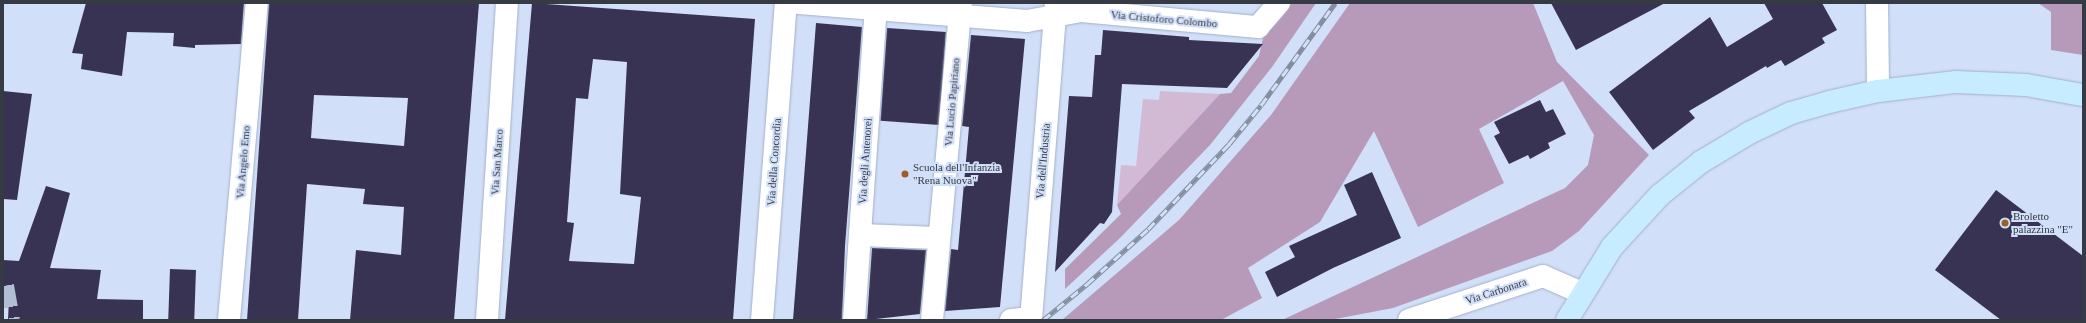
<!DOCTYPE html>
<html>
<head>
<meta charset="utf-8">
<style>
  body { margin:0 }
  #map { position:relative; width:2086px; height:323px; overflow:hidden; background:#d1dff8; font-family:Georgia,serif }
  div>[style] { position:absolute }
  .green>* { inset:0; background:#d3bad4 }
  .forest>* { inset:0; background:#b79ab9 }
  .building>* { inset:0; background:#393353; transform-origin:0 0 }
  .major-tunnel>* { height:22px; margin-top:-11px; transform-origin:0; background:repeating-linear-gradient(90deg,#b2bed4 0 22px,transparent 0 33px) }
  .roads { filter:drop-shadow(0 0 1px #a3b0c8) drop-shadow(0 0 1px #a3b0c8) }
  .minor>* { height:22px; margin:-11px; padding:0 11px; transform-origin:11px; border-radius:11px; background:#fff }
  .major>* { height:22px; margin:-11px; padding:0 11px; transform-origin:11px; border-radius:11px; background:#c7ecff }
  .rail>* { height:4.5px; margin-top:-2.25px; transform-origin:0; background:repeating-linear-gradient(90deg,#d1dff8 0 9px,#848e9f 0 18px); box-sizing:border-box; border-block:1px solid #848e9f }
  .dots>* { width:11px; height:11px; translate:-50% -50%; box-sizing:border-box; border:2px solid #d1dff8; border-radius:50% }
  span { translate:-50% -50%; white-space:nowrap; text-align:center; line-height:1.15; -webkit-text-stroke:4px #d1dff8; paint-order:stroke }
  .street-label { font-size:11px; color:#353a44 }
  .poi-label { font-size:11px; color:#353a44 }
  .left { translate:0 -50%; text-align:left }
  .frame { position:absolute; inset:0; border:4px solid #353a44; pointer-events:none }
</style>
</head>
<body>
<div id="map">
  <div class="green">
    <div style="clip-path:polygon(1160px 91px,1220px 94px,1117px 205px,1121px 165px,1136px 166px,1143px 99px,1159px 100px)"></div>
  </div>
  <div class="forest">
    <div style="clip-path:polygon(1292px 3px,1316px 3px,1272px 67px,1210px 145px,1120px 238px,1065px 289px,1065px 269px,1121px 214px,1117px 205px,1220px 94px,1231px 93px,1259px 56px,1263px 38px)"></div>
    <div style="clip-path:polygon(1350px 3px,1533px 3px,1557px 62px,1649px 155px,1579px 231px,1552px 251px,1393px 308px,1330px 320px,1282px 320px,1565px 188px,1588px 165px,1594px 135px,1563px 81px,1479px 129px,1504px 183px,1418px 227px,1374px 131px,1320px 222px,1248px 268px,1262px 298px,1221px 320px,1062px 320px,1179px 220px,1271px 115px)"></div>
    <div style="clip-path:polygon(2038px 3px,2083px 3px,2083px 55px,2051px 50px,2051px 12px)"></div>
  </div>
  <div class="building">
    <div style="clip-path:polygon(86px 3px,244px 3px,241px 44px,195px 45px,195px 48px,173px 46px,174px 33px,127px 32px,122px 76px,81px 69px,83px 54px,72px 53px)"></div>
    <div style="clip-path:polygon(evenodd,269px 3px,479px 3px,454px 320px,350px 320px,356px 250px,401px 255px,404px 207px,363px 204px,365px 189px,307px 184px,298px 320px,247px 320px,269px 3px,314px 95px,408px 98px,404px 146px,311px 138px,314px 95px)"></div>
    <div style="clip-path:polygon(evenodd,532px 3px,755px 19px,733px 320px,505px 320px,532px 3px,593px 59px,627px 62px,620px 194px,641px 197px,634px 264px,569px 261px,574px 223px,567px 222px,576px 98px,588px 99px,593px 59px)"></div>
    <div style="clip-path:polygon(1551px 3px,1665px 3px,1576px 50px)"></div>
    <div style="clip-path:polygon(1764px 3px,1822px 3px,1837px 30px,1822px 38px,1825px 43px,1785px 66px,1781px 60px,1767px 68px,1766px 66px,1689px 111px,1695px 118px,1653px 150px,1609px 92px,1710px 17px,1727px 47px,1773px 19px)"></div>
    <div style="clip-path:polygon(816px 23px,862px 27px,845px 246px,842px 320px,793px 320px)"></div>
    <div style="left:887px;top:28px;width:59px;height:93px;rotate:4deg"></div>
    <div style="clip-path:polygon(1103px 30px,1189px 37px,1189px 40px,1263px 44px,1227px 88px,1122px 84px,1112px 212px,1104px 224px,1100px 223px,1055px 272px,1069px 96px,1092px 97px,1095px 55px,1101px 55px)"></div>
    <div style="clip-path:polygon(971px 35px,1025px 39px,1000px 307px,945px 311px,951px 249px,958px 250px,969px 127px,962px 126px)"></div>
    <div style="clip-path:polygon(3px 91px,32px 94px,17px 200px,3px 199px)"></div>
    <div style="clip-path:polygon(1540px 100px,1546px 112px,1553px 109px,1566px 134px,1548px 143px,1550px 148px,1530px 159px,1528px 155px,1509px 164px,1494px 136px,1500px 133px,1494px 122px)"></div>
    <div style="clip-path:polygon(1372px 172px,1401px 238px,1333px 268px,1277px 297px,1265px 272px,1295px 257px,1289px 246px,1357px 215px,1344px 185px)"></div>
    <div style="clip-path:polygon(46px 186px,70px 193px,50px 268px,101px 270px,97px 299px,143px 300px,143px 320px,8px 320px,9px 298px,3px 298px,3px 260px,19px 261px)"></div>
    <div style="clip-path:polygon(1996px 190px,2083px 256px,2083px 320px,2001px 320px,1935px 270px)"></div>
    <div style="clip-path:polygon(872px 248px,926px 250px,920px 314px,867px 320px)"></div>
    <div style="left:170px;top:269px;width:26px;height:51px;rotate:2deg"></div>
  </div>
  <div class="major-tunnel">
    <div style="left:3px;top:286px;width:35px;rotate:80deg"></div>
  </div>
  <div class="roads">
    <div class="minor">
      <div style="left:799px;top:3px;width:229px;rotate:4.5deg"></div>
      <div style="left:1027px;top:21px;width:55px;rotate:-10.5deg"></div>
      <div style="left:1081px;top:11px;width:178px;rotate:5.2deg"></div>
      <div style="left:1258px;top:27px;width:32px;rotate:-49deg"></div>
      <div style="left:1877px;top:3px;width:88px;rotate:89.3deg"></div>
      <div style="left:860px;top:235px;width:79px;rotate:2.2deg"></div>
      <div style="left:229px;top:320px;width:318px;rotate:-85deg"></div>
      <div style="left:487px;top:320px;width:318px;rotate:-86.4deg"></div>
      <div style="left:762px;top:320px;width:318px;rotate:-85.7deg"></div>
      <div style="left:854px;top:320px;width:318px;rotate:-86deg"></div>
      <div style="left:932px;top:320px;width:318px;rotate:-84.8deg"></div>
      <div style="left:1011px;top:320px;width:20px;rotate:-6deg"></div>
      <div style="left:1031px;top:320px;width:318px;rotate:-85.5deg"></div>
      <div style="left:1409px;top:320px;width:141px;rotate:-18.2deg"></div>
      <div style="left:1543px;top:276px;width:43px;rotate:23.6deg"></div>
    </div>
    <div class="major">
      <div style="left:1567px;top:320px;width:86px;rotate:-58.3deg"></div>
      <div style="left:1612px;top:247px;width:71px;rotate:-47.3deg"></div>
      <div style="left:1660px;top:195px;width:53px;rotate:-38.8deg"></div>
      <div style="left:1701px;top:162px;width:56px;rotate:-31.1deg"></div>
      <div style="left:1749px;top:133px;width:47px;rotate:-25.5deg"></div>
      <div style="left:1791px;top:113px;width:40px;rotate:-16deg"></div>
      <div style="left:1829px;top:102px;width:50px;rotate:-12.7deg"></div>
      <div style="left:1878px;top:91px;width:79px;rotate:-6.6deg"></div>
      <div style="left:1956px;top:82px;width:70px;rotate:2.5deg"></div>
      <div style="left:2026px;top:85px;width:58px;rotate:10deg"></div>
    </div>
  </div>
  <div class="rail">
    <div style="left:1043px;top:320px;width:57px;rotate:-39.3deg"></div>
    <div style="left:1087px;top:284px;width:82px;rotate:-42deg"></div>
    <div style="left:1148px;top:229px;width:117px;rotate:-46.4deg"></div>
    <div style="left:1229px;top:144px;width:50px;rotate:-50.6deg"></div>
    <div style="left:1261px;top:105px;width:126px;rotate:-54deg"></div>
  </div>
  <div class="dots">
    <div style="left:905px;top:174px;background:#9e5e27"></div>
    <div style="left:2005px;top:223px;background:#9e5e27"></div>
  </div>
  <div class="street-label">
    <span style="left:1164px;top:19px;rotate:5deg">Via Cristoforo Colombo</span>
    <span style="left:952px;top:102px;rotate:-85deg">Via Lucio Papiriano</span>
    <span style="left:865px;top:161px;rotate:-86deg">Via degli Antenorei</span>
    <span style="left:1043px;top:161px;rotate:-85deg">Via dell'Industria</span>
    <span style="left:243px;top:162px;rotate:-85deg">Via Angelo Emo</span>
    <span style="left:497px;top:162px;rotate:-86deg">Via San Marco</span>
    <span style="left:774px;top:162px;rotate:-86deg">Via della Concordia</span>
    <span style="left:1496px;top:291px;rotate:-18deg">Via Carbonara</span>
  </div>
  <div class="poi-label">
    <span class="left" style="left:913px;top:174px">Scuola dell'Infanzia<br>"Rena Nuova"</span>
    <span class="left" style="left:2013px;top:223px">Broletto<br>palazzina "E"</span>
  </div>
  <div class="frame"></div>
</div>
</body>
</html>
